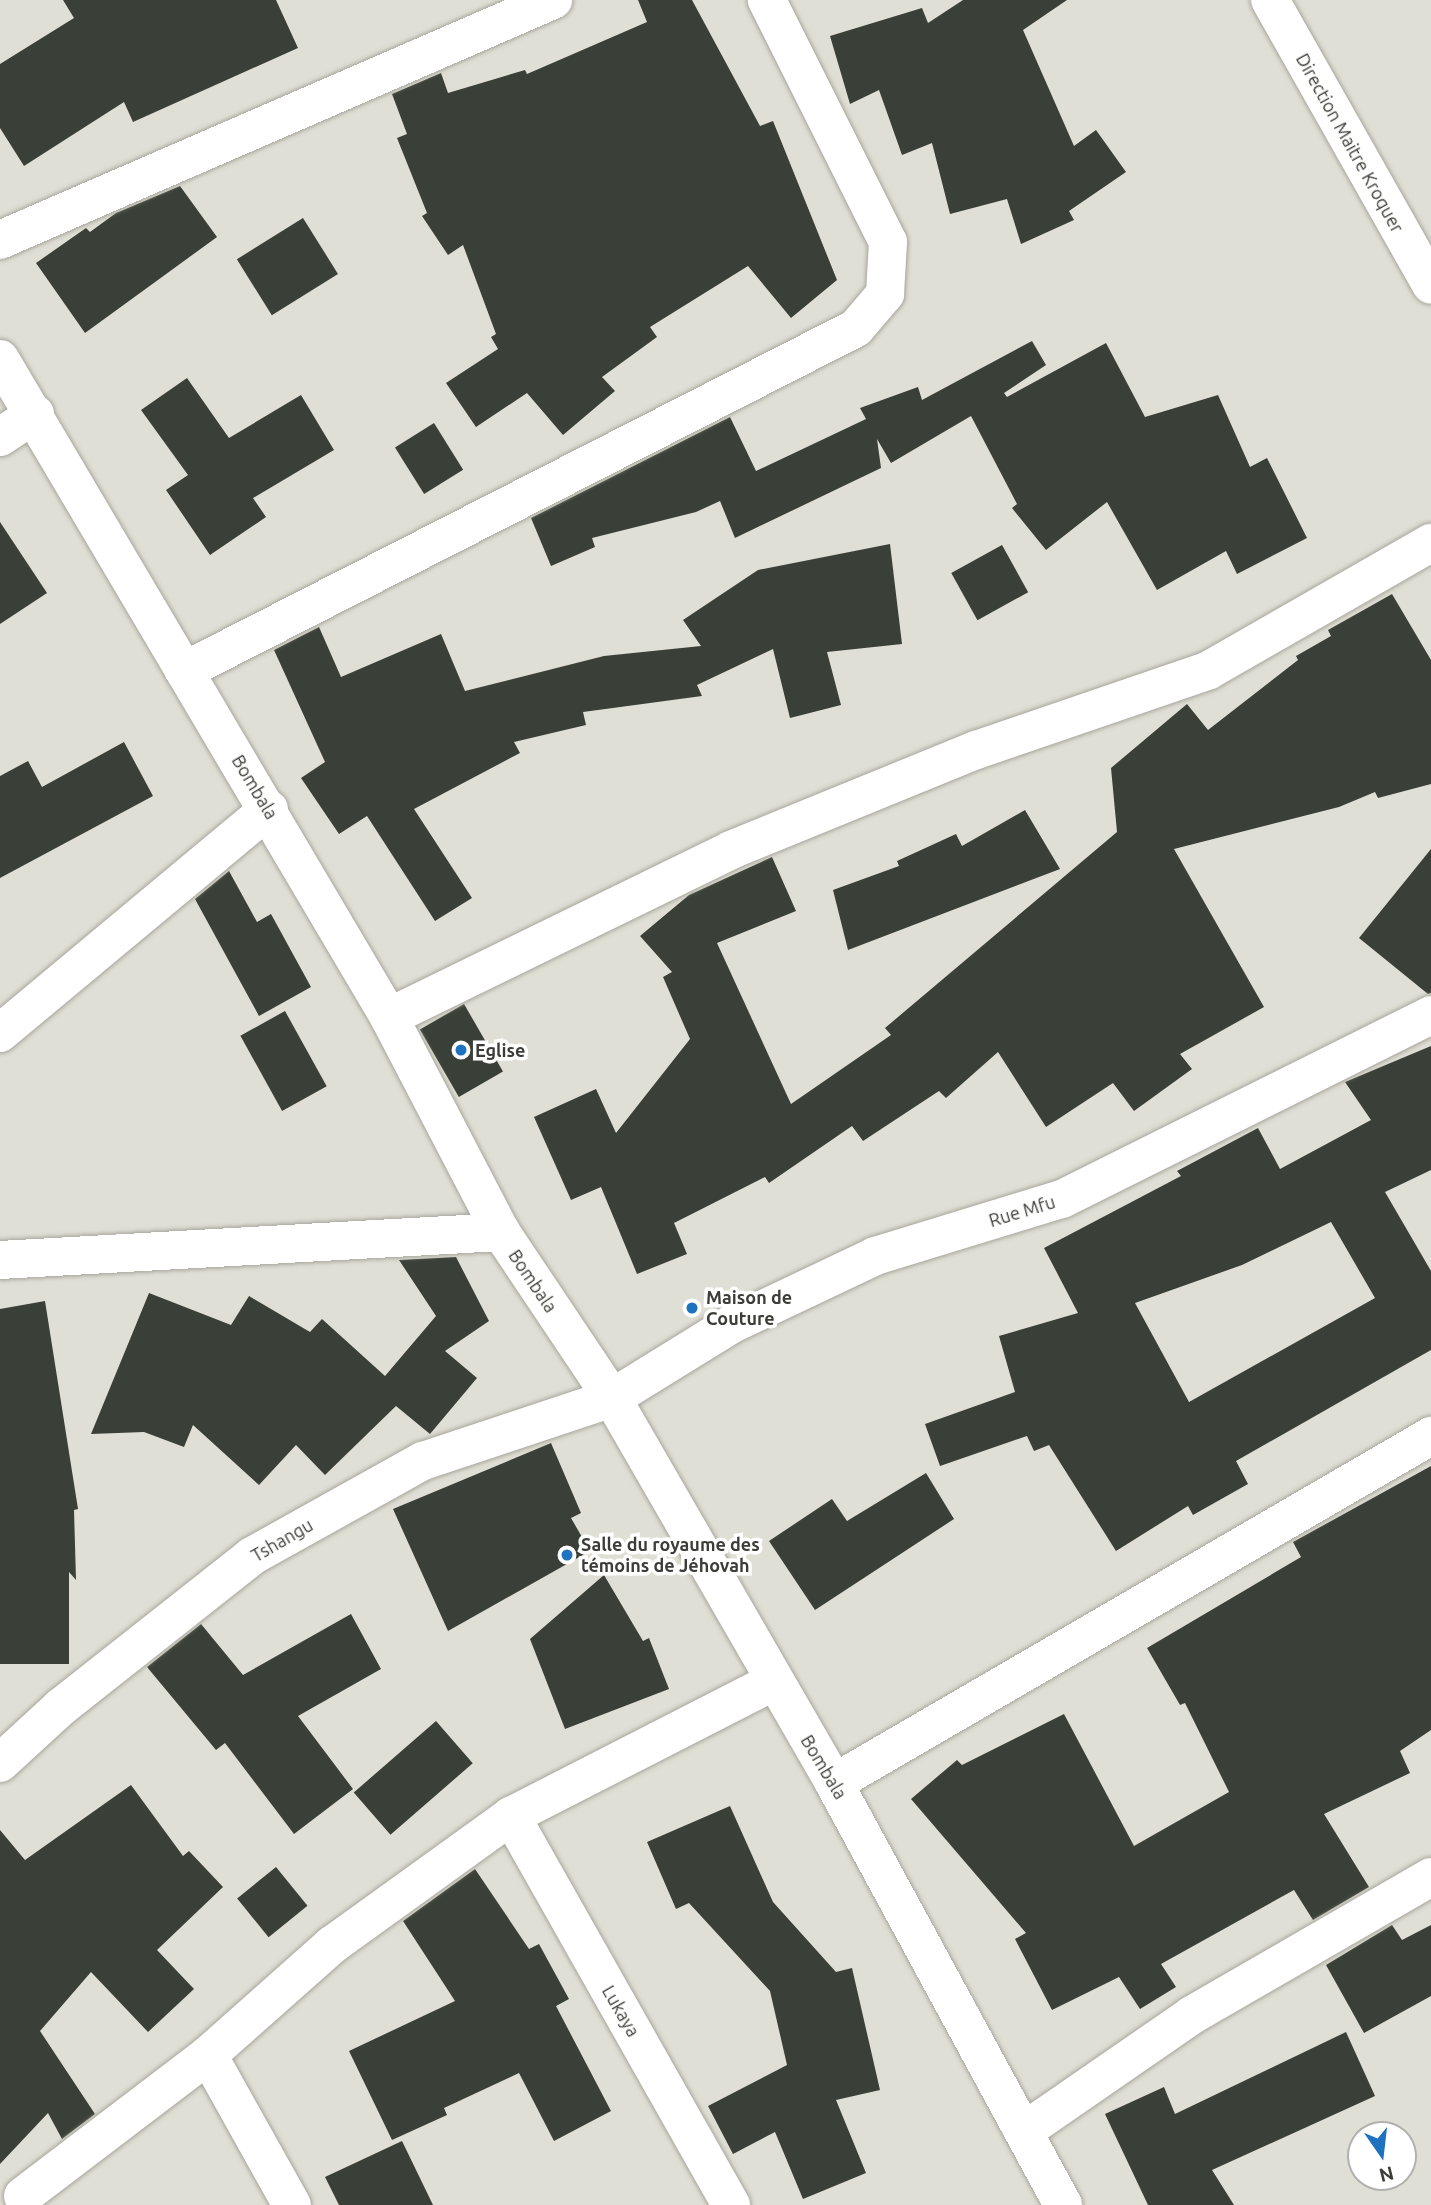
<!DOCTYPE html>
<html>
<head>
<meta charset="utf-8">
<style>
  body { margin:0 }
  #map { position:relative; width:1431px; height:2205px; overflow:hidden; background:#e0dfd5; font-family:Ubuntu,sans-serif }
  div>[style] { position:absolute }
  .building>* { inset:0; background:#3a3f37; transform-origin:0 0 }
  .roads { filter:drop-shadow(0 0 2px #a7a69c) drop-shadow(0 0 2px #a7a69c) }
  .minor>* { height:38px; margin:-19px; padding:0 19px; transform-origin:19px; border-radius:19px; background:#fff }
  .dots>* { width:19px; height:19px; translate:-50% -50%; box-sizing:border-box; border:4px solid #fff; border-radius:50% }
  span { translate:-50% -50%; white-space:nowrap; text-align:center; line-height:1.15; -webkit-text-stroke:7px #fff; paint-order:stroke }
  .street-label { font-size:18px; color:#3c3c38 }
  .poi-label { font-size:18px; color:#3c3c38; font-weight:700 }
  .left { translate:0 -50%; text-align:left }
  .north { position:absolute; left:1347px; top:2121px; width:70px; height:70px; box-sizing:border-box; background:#fff; border:2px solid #b1b1af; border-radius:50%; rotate:166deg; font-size:19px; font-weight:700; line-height:28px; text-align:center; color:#3c3c38 }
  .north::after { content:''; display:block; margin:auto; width:24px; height:32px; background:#1f72c0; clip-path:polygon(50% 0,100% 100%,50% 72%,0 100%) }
</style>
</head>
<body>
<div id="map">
  <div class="building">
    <div style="clip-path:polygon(63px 0,276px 0,298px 48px,133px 122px,124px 102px,24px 166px,0 128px,0 64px,74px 18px)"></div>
    <div style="clip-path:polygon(638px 0,692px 0,760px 126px,773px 121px,837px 280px,791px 318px,748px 266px,650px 327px,657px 337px,602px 377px,615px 391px,563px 435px,527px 393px,476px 427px,446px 383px,498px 349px,491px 337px,496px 334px,463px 245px,448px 255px,422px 216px,427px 213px,397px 138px,407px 134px,392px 94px,441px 73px,448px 93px,525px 70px,527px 74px,647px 22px)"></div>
    <div style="clip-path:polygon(963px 0,1067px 0,1023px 30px,1074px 146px,1096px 130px,1126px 172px,1069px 211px,1074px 220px,1021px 244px,1007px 199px,950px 214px,932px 143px,902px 155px,879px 90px,850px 104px,830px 36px,922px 8px,928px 23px)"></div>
    <div style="clip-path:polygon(180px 186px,217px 237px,85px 333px,36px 263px,86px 228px,90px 232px,116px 213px)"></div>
    <div style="left:303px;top:218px;width:66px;height:78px;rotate:58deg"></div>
    <div style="clip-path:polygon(1032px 341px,1046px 365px,1004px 393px,1007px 397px,1106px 343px,1145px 417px,1218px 395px,1250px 467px,1267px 458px,1307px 538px,1237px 574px,1226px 551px,1157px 590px,1107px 502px,1046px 550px,1012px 508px,1017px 504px,971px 416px,891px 463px,877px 439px,881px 468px,735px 538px,720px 501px,696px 512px,592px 538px,595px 547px,551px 566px,531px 518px,730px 417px,756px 471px,866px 419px,860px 408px,918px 387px,922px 400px)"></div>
    <div style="clip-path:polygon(187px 378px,229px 438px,301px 395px,334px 450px,253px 498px,266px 517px,210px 555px,166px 490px,188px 475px,141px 410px)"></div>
    <div style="left:434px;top:423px;width:55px;height:46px;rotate:58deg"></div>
    <div style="clip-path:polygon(0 522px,47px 593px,0 624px)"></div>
    <div style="clip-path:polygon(890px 544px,902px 644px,827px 652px,841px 705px,790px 718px,773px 649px,697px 685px,702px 696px,583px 712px,586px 725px,514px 742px,520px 753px,414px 809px,472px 898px,435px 921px,367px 816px,339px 834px,301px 778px,325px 762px,274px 650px,319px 627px,341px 677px,441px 634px,465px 691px,604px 656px,701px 646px,683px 620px,758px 570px)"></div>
    <div style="left:1002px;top:545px;width:54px;height:58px;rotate:61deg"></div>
    <div style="clip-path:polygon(1392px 594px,1431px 660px,1431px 784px,1378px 798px,1375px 792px,1339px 807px,1174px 849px,1264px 1007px,1180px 1054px,1192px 1069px,1134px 1111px,1113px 1083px,1046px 1127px,998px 1052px,946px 1098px,939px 1091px,863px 1141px,852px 1126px,769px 1183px,765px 1177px,674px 1223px,687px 1254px,637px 1274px,601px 1187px,571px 1200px,534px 1117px,596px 1089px,616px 1133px,690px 1039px,663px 977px,672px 972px,640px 936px,689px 895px,772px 857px,796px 911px,717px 943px,791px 1104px,891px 1035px,885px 1028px,1117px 832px,1111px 768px,1187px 704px,1208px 730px,1298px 660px,1296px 656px,1331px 636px,1328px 630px)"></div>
    <div style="clip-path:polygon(124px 742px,153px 796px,0 878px,0 776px,28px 761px,42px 787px)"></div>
    <div style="clip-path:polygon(1025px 810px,1060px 869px,848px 950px,833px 890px,899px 866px,897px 861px,956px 834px,962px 846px)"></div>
    <div style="clip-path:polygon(1431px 849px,1431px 993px,1428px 994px,1359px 938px)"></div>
    <div style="clip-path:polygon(229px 871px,257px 922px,271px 914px,311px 987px,259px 1016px,195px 899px)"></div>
    <div style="left:464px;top:1004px;width:78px;height:51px;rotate:60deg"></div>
    <div style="left:285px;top:1011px;width:86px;height:51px;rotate:61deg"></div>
    <div style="clip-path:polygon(evenodd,1431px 1046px,1431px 1170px,1385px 1192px,1431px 1271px,1431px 1350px,1236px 1461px,1248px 1484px,1193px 1515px,1188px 1506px,1116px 1551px,1049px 1445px,1034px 1451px,1027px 1436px,940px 1466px,925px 1424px,1015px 1392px,999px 1336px,1078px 1313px,1044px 1248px,1181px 1176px,1177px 1171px,1258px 1128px,1280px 1169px,1371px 1120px,1345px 1082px,1431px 1046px,1331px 1222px,1375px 1298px,1189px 1402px,1135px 1303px,1242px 1265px,1331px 1222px)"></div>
    <div style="clip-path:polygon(456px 1257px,489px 1321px,445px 1351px,477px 1378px,430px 1434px,396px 1406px,325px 1475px,296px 1445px,259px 1485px,193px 1425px,184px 1447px,144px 1432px,91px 1434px,149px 1293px,231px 1325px,249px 1296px,310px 1332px,322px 1319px,385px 1376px,436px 1316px,399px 1260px)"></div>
    <div style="clip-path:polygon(45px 1301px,78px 1509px,74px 1510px,76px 1580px,69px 1572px,69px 1664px,0 1664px,0 1309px)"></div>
    <div style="clip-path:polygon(551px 1443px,581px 1513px,571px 1518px,590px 1551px,448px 1631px,393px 1509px)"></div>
    <div style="clip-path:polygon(1431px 1466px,1431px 1730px,1400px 1751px,1410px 1773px,1324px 1814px,1369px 1887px,1313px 1920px,1294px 1890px,1161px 1964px,1176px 1987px,1140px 2009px,1119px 1977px,1052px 2010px,1015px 1939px,1026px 1933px,911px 1799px,957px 1760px,962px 1765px,1064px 1714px,1134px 1846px,1229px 1792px,1185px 1703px,1180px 1705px,1147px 1648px,1301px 1557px,1293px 1542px)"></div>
    <div style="clip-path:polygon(926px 1473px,954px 1519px,815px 1610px,769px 1541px,832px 1499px,847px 1521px)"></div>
    <div style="clip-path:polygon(604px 1575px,643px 1641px,649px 1638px,669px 1689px,565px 1729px,530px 1639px)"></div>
    <div style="clip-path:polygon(351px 1614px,381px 1669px,298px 1716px,353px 1789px,294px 1834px,225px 1743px,216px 1750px,147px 1667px,201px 1624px,243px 1675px)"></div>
    <div style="left:436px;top:1721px;width:56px;height:109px;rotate:49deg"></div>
    <div style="clip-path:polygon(131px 1785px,183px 1856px,189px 1851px,223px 1887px,157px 1950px,194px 1989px,148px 2032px,91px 1972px,40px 2031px,95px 2114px,62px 2139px,48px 2113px,0 2164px,0 1830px,25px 1860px)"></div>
    <div style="clip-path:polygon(730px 1806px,773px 1902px,836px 1972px,852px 1968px,880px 2090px,836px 2100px,866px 2173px,803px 2199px,775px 2132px,733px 2154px,708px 2106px,787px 2065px,770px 1991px,689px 1903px,676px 1909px,647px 1842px)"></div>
    <div style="left:276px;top:1867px;width:50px;height:50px;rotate:51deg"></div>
    <div style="clip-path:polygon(475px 1869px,529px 1949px,539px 1944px,569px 1999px,556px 2006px,611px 2111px,554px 2141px,519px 2073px,444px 2108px,447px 2115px,392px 2140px,349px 2051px,455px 2001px,403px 1921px)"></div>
    <div style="clip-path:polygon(1392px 1925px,1402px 1940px,1431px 1925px,1431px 1996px,1364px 2033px,1326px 1965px)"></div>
    <div style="clip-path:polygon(1346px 2032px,1375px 2096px,1212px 2170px,1234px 2205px,1148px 2205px,1105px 2114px,1164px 2087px,1175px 2114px)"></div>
    <div style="clip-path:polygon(402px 2141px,433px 2205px,339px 2205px,325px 2177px)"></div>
  </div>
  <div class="roads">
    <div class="minor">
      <div style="left:1270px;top:0;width:327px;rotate:60.5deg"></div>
      <div style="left:0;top:240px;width:603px;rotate:-23.46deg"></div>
      <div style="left:0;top:359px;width:764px;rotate:59.41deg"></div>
      <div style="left:389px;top:1017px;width:242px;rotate:62.5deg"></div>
      <div style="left:501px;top:1232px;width:200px;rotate:56.2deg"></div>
      <div style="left:612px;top:1398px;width:444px;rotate:60deg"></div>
      <div style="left:834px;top:1783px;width:480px;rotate:61.5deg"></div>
      <div style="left:0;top:437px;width:42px;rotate:-33.3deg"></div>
      <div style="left:184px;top:671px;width:754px;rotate:-27.04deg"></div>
      <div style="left:856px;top:328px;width:45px;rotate:-49.5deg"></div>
      <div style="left:885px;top:294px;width:52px;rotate:-86.7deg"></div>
      <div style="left:888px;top:242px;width:271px;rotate:-116.6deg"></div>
      <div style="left:389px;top:1017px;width:381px;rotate:-26deg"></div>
      <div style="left:731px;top:850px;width:265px;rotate:-22.2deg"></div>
      <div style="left:976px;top:750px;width:246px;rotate:-18.9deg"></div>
      <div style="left:1209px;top:670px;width:256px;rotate:-29.8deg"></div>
      <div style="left:0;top:1033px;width:350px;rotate:-39.8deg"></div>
      <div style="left:0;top:1260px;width:502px;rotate:-3.2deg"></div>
      <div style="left:0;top:1763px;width:83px;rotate:-42.6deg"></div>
      <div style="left:61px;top:1707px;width:243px;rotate:-38.3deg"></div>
      <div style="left:252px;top:1556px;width:196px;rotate:-29.1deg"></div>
      <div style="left:423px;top:1461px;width:199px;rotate:-18.4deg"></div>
      <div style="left:612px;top:1398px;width:139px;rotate:-31.7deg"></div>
      <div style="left:730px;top:1325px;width:161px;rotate:-25.4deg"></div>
      <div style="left:875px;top:1256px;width:195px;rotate:-17deg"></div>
      <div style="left:1062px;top:1199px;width:412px;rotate:-26.5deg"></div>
      <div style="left:834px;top:1783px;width:691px;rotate:-30.17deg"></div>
      <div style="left:511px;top:1816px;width:447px;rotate:60.5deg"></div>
      <div style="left:208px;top:2055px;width:172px;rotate:60.8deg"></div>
      <div style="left:1024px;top:2131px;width:204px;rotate:-34.6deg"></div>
      <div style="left:1192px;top:2015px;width:276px;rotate:-30deg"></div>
      <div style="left:23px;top:2196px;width:233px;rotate:-37.3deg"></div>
      <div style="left:208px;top:2055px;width:166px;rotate:-41.6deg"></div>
      <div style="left:332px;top:1945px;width:221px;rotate:-35.8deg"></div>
      <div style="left:511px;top:1816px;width:294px;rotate:-27.1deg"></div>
    </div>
  </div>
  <div class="dots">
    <div style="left:461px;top:1050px;background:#1f72c0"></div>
    <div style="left:692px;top:1308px;background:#1f72c0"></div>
    <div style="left:567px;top:1555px;background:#1f72c0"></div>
  </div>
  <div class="street-label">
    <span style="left:1350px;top:143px;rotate:61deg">Direction Maitre Kroquer</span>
    <span style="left:255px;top:787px;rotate:59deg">Bombala</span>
    <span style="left:1022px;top:1211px;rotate:-17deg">Rue Mfu</span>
    <span style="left:533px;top:1281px;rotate:56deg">Bombala</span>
    <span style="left:282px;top:1540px;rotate:-30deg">Tshangu</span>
    <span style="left:824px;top:1767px;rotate:59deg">Bombala</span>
    <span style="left:621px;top:2011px;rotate:60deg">Lukaya</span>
  </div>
  <div class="poi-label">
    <span class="left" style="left:475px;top:1050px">Eglise</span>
    <span class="left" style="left:706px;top:1308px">Maison de<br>Couture</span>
    <span class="left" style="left:581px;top:1555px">Salle du royaume des<br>témoins de Jéhovah</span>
  </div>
  <div class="north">N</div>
</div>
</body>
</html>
